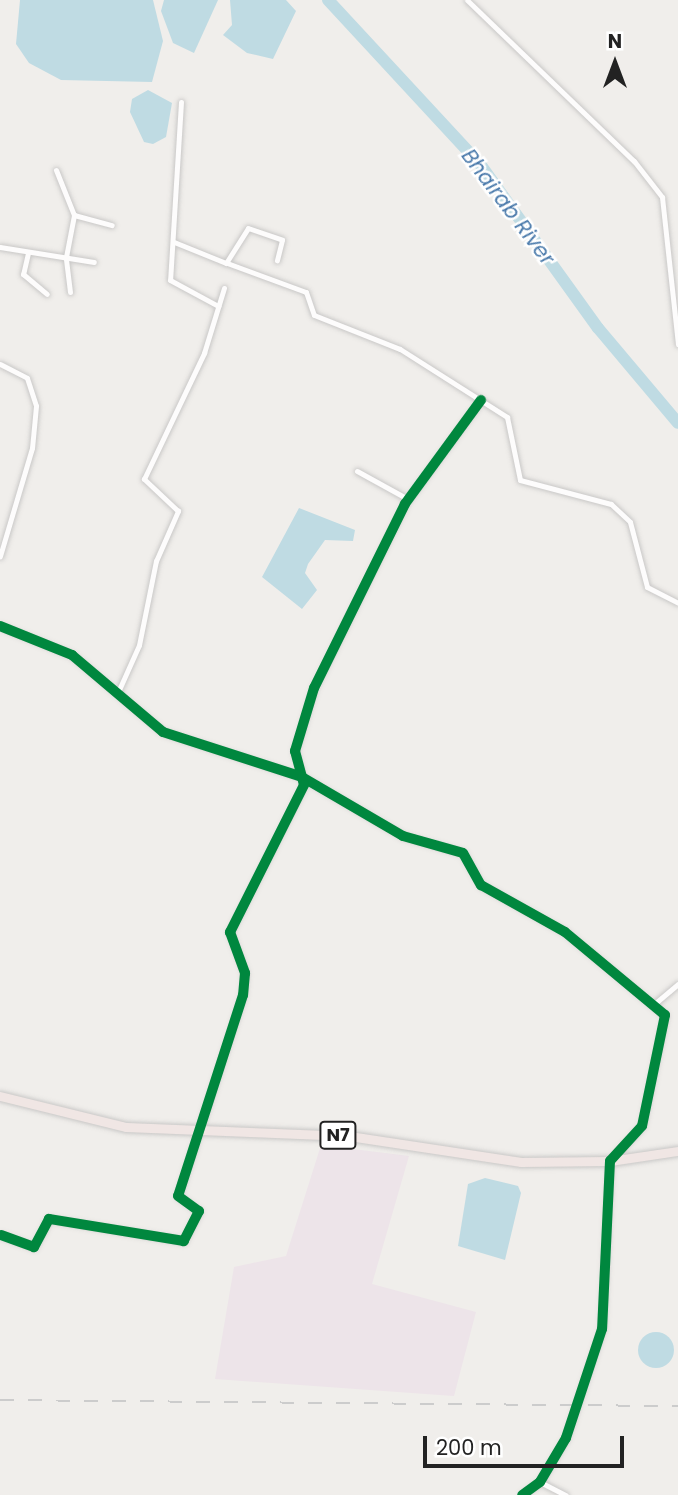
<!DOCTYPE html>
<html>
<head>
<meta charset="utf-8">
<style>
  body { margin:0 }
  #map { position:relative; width:678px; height:1495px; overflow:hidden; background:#f0eeeb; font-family:Poppins,sans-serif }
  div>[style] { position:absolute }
  .industrial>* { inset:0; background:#ede4e9 }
  .water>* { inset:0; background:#bfdbe3 }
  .round { border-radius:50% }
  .river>* { height:12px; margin:-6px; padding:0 6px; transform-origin:6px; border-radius:6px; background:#bfdbe3 }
  .roads { filter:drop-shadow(0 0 2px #c9c8c7) drop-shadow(0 0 2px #c9c8c7) }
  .minor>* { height:5px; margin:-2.5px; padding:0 2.5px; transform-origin:2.5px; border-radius:2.5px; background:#fdfcfc }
  .trunk>* { height:9px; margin:-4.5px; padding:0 4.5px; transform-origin:4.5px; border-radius:4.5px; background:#f0e6e4 }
  .rail>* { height:2px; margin-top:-1px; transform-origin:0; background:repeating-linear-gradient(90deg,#ccc 0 14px,transparent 0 28px) }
  .cycleway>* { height:10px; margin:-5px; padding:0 5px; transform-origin:5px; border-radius:5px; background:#00873e }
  span { translate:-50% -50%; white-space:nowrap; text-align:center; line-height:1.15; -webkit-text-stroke:5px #fff; paint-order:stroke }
  .shield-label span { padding:2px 5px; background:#fff; border:2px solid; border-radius:5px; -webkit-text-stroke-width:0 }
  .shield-label { font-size:18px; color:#222; font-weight:700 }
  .water-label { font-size:21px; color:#4a7aab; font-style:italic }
  .north { position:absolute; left:580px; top:28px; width:70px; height:70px; -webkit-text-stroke:5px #fff; paint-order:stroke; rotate:0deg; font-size:19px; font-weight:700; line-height:28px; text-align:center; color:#222 }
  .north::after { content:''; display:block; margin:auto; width:24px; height:32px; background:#222; clip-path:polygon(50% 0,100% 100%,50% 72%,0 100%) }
  .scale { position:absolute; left:423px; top:1436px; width:201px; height:32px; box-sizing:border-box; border:4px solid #222; border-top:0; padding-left:9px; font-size:21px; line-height:24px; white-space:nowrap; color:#222; -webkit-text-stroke:5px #fff; paint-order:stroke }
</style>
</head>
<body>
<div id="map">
  <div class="industrial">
    <div style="clip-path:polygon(321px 1145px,409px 1156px,372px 1284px,476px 1312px,454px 1396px,215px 1379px,234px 1267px,286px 1256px)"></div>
  </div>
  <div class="water">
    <div style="clip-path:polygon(20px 0,153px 0,163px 41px,152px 82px,61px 80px,29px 63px,16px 44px)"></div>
    <div style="clip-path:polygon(164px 0,218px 0,194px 53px,173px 43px,161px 11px)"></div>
    <div style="clip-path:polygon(230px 0,286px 0,296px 11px,273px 59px,247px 53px,223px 35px,232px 25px)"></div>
    <div style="clip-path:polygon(148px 90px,172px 103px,166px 137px,153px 144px,144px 142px,130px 112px,132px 99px)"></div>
    <div style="clip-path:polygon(299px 508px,355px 530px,353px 541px,325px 540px,308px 564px,305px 573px,317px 590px,302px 609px,262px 577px)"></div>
    <div style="clip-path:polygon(485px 1178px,518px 1186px,521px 1193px,505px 1260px,458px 1246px,468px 1184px)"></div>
    <div class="round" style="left:638px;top:1332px;width:36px;height:36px"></div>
  </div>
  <div class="river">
    <div style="left:328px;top:0;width:224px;rotate:47.2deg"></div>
    <div style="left:480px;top:164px;width:202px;rotate:54.3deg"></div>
    <div style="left:598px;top:328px;width:124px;rotate:49.9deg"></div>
  </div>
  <div class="roads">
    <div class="minor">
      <div style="left:467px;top:0;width:232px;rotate:44deg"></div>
      <div style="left:634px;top:161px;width:46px;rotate:52.1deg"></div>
      <div style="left:662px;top:197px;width:148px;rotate:83.8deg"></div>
      <div style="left:181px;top:102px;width:178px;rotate:93.5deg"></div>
      <div style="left:170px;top:280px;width:55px;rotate:28.4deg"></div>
      <div style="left:56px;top:170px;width:48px;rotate:68.2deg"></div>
      <div style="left:74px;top:215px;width:39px;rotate:15deg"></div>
      <div style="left:174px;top:242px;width:56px;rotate:22deg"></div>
      <div style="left:226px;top:263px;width:41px;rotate:-57.8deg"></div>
      <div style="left:248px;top:228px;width:36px;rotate:19deg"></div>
      <div style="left:282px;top:240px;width:21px;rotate:104deg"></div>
      <div style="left:0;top:247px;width:95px;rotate:9.1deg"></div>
      <div style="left:28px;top:253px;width:22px;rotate:103deg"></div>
      <div style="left:23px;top:274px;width:31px;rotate:40deg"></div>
      <div style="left:227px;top:263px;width:84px;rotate:20.2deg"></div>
      <div style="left:306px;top:292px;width:24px;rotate:71deg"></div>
      <div style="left:314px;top:315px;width:92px;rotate:21.6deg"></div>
      <div style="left:400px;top:349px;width:127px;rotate:32.4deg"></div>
      <div style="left:507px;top:417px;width:64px;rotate:78.3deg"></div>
      <div style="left:520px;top:480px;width:94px;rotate:14.8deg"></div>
      <div style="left:611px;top:504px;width:26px;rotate:43deg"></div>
      <div style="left:630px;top:522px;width:67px;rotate:75.3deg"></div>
      <div style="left:647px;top:587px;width:35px;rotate:27deg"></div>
      <div style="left:70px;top:292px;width:35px;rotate:-97deg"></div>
      <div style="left:66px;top:257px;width:43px;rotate:-79.2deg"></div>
      <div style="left:0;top:364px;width:30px;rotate:27deg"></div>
      <div style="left:27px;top:378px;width:29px;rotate:72deg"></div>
      <div style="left:36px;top:406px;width:42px;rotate:95.4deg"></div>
      <div style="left:32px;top:448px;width:113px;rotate:106.5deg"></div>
      <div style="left:481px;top:400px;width:129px;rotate:126.2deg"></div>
      <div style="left:405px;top:504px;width:205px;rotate:116.3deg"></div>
      <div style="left:314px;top:688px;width:66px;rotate:106.8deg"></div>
      <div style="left:295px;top:751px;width:27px;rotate:75deg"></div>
      <div style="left:302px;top:777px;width:117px;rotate:30.3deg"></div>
      <div style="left:403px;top:836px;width:62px;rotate:15.8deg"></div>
      <div style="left:463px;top:853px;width:37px;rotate:61deg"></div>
      <div style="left:481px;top:885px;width:96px;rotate:29.2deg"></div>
      <div style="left:565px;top:932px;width:130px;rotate:39.7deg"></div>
      <div style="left:665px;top:1015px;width:113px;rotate:101.7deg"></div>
      <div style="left:642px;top:1126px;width:47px;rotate:132.4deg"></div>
      <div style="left:610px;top:1161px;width:168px;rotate:92.7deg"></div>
      <div style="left:602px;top:1329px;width:115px;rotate:108.3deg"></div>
      <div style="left:566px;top:1438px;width:51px;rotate:120.6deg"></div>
      <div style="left:540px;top:1482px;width:22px;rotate:144deg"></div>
      <div style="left:357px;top:471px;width:58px;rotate:28.8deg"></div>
      <div style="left:0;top:626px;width:78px;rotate:21.9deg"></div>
      <div style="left:72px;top:655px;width:119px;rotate:40.2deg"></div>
      <div style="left:163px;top:732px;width:146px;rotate:17.9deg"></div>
      <div style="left:302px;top:777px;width:8px;rotate:76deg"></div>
      <div style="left:304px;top:785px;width:165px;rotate:116.7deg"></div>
      <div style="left:230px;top:932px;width:44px;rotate:69.9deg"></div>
      <div style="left:245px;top:973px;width:22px;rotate:95deg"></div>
      <div style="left:243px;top:995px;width:211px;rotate:107.9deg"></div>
      <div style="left:178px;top:1196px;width:26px;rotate:36deg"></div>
      <div style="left:199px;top:1211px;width:34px;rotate:117deg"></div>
      <div style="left:184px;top:1241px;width:137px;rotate:-170.7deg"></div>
      <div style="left:49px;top:1219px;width:32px;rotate:118deg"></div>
      <div style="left:34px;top:1247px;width:35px;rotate:-160deg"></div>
      <div style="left:118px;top:692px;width:51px;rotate:-65.9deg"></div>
      <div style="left:139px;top:645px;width:86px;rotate:-78.6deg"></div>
      <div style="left:156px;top:561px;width:55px;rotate:-66.3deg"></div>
      <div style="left:178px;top:511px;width:47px;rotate:-136.7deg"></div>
      <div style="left:144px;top:479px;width:140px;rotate:-64.5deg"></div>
      <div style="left:204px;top:353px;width:68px;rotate:-72.9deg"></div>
      <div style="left:653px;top:1005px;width:33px;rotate:-40deg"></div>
      <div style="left:540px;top:1482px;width:29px;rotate:27deg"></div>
    </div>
    <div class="trunk">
      <div style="left:0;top:1096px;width:130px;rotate:13.8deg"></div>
      <div style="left:126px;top:1127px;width:223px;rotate:2.3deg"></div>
      <div style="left:349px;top:1136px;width:174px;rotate:8.6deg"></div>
      <div style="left:521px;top:1162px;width:89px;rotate:-0.6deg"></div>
      <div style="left:610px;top:1161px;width:69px;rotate:-8.4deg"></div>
    </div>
  </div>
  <div class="rail">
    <div style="left:0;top:1400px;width:678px;rotate:0.51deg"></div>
  </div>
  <div class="cycleway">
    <div style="left:481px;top:400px;width:129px;rotate:126.2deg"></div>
    <div style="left:405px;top:504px;width:205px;rotate:116.3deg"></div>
    <div style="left:314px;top:688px;width:66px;rotate:106.8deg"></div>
    <div style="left:295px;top:751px;width:27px;rotate:75deg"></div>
    <div style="left:302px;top:777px;width:117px;rotate:30.3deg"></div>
    <div style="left:403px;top:836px;width:62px;rotate:15.8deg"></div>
    <div style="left:463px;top:853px;width:37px;rotate:61deg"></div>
    <div style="left:481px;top:885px;width:96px;rotate:29.2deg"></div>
    <div style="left:565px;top:932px;width:130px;rotate:39.7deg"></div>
    <div style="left:665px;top:1015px;width:113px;rotate:101.7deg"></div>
    <div style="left:642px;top:1126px;width:47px;rotate:132.4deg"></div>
    <div style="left:610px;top:1161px;width:168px;rotate:92.7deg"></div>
    <div style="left:602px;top:1329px;width:115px;rotate:108.3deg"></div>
    <div style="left:566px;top:1438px;width:51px;rotate:120.6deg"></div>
    <div style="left:540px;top:1482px;width:22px;rotate:144deg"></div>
    <div style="left:0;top:626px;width:78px;rotate:21.9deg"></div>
    <div style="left:72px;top:655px;width:119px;rotate:40.2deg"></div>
    <div style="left:163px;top:732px;width:146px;rotate:17.9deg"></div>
    <div style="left:302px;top:777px;width:8px;rotate:76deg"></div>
    <div style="left:304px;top:785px;width:165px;rotate:116.7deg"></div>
    <div style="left:230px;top:932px;width:44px;rotate:69.9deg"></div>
    <div style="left:245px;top:973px;width:22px;rotate:95deg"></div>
    <div style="left:243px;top:995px;width:211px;rotate:107.9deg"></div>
    <div style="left:178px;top:1196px;width:26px;rotate:36deg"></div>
    <div style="left:199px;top:1211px;width:34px;rotate:117deg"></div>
    <div style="left:184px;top:1241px;width:137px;rotate:-170.7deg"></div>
    <div style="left:49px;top:1219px;width:32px;rotate:118deg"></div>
    <div style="left:34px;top:1247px;width:35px;rotate:-160deg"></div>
  </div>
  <div class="shield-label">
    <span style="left:338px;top:1135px">N7</span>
  </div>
  <div class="water-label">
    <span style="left:508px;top:207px;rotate:53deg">Bhairab River</span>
  </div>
  <div class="north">N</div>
  <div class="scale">200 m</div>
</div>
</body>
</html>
